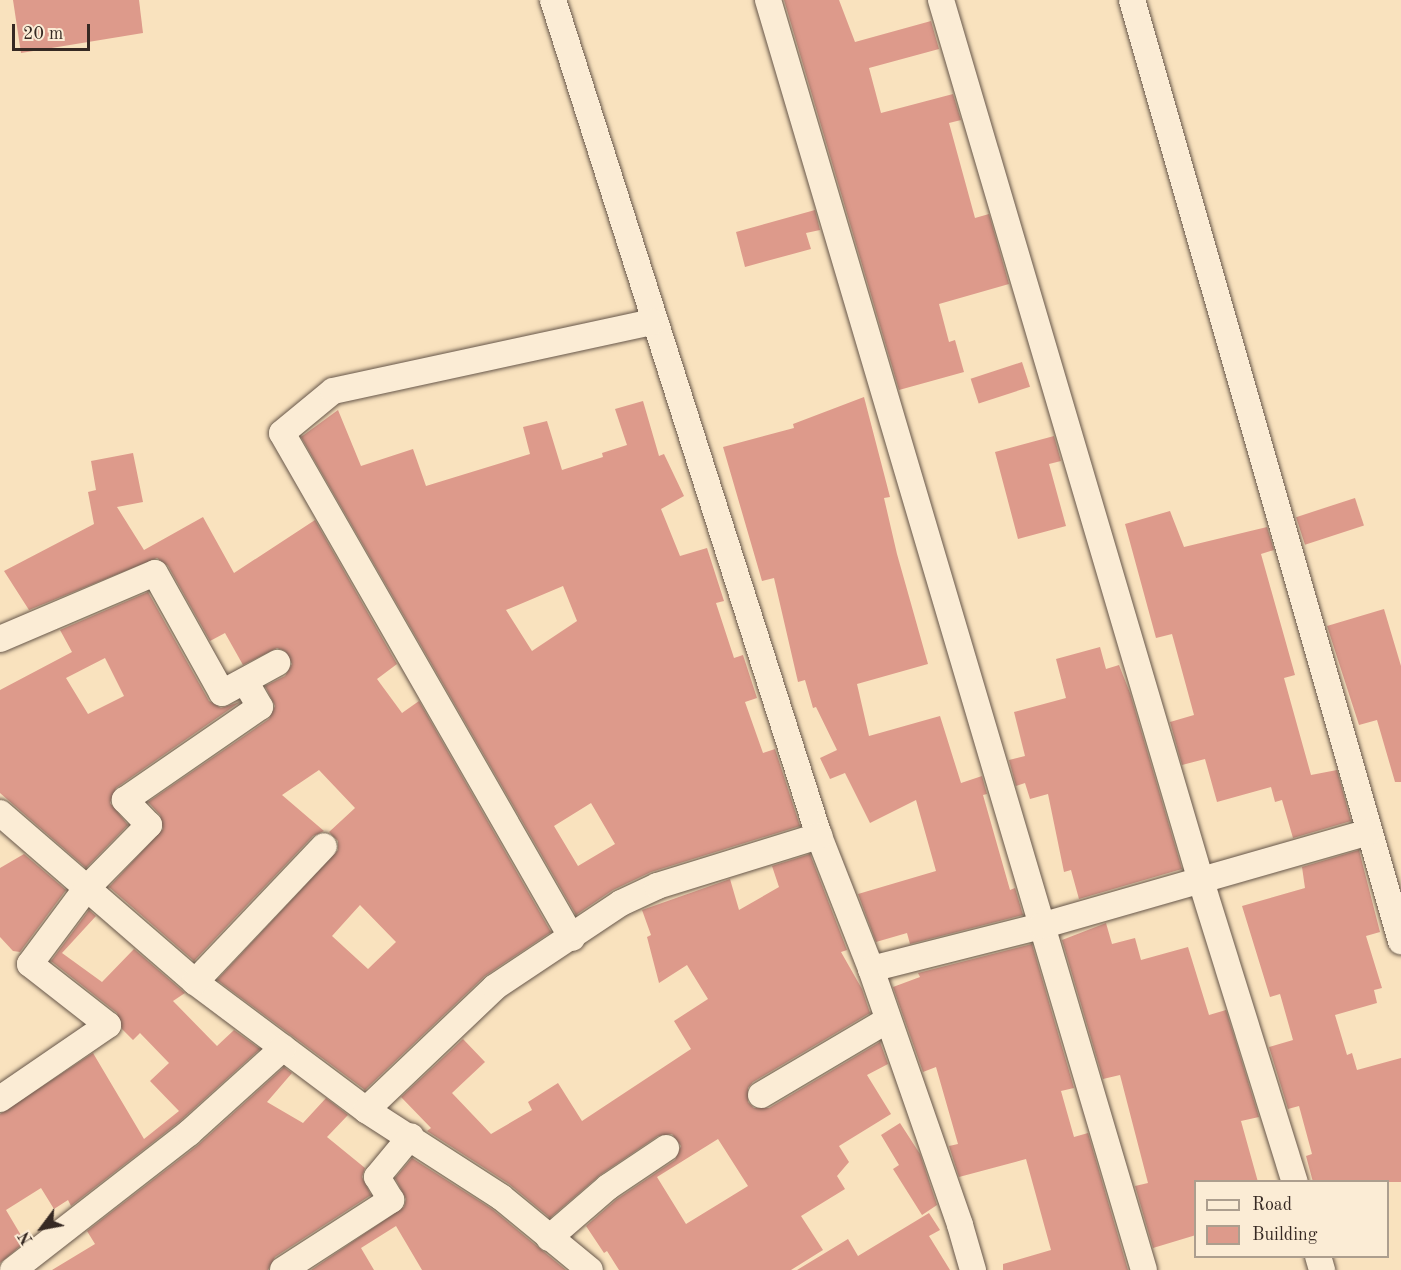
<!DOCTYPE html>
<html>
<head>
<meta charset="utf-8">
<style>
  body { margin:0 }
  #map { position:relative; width:1401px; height:1270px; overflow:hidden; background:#f9e2be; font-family:"Old Standard TT",serif }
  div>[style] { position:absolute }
  .building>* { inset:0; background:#dd9a8b; transform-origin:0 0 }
  .roads { filter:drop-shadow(0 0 2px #67574a) drop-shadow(0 0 2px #67574a) }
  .street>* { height:26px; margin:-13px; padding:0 13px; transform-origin:13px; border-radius:13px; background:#fbecd5 }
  span { translate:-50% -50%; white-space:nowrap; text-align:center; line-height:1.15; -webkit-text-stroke:6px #fbecd5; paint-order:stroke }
  .legend { position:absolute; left:1194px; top:1180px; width:195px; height:78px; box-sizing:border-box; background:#fbecd5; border:2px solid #ac9e8e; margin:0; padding:8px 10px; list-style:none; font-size:18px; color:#362923 }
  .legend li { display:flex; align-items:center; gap:12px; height:30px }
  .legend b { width:30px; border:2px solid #ac9e8e }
  .north { position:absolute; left:12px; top:1198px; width:60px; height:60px; -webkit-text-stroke:4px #fbecd5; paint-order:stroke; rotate:238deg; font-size:16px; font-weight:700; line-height:24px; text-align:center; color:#362923 }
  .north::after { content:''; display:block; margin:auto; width:21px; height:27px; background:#362923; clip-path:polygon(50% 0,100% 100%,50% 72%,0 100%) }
  .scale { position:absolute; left:12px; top:24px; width:78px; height:27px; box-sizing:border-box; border:3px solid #362923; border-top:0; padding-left:8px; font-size:18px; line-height:21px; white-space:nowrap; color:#362923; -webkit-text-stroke:4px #fbecd5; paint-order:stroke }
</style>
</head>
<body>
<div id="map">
  <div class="building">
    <div style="clip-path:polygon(13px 0,139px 0,143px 33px,21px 53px)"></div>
    <div style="clip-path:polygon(784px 0,839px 0,855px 42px,931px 21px,939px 49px,869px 68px,881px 113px,953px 94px,961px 120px,949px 123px,975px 218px,989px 214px,1009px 284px,939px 304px,949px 342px,955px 340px,964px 372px,899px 390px)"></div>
    <div style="clip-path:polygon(815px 210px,820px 230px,806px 233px,811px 249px,745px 267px,736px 232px)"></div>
    <div style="left:1022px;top:362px;width:26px;height:54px;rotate:72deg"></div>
    <div style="clip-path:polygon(864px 397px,890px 497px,884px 498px,897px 554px,928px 664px,857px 684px,869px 736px,940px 716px,961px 783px,982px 776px,987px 794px,983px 795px,1010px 890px,1015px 888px,1023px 915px,910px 944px,907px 933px,876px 942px,858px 894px,936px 871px,916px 800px,870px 823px,845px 773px,830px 779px,820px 758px,837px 750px,816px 707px,813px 708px,805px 680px,798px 682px,774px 578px,762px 581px,723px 447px,794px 428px,793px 424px)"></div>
    <div style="clip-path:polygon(evenodd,643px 401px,659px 456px,664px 454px,684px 496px,661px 509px,680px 556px,707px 548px,724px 601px,716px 603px,734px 658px,743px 655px,757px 698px,745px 702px,763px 753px,775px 749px,800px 826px,651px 872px,613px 890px,576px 915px,301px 437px,338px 410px,361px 466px,413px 449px,426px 486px,530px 454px,523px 427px,547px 421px,562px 470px,603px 457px,602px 453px,627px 445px,615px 409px,643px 401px,563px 586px,577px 621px,532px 651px,506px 610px,563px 586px,643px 401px,591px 803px,615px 844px,578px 866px,554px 826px,591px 803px)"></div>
    <div style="clip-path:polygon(1054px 436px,1061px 461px,1049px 464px,1066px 526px,1018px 539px,995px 452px)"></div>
    <div style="clip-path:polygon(evenodd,133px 453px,143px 502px,117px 507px,144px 550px,203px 517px,234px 573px,315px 520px,397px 664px,377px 679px,402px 713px,419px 701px,551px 932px,485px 976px,365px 1090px,217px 980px,338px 850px,338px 841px,329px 832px,355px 808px,319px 770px,282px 795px,324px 831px,313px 836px,194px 961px,109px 887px,163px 829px,160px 815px,148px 802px,269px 719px,275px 706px,265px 686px,285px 676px,292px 664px,285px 651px,277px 648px,243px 665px,225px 633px,210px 641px,168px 566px,157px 558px,29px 610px,4px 571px,94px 524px,88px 492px,96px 490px,91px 461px,133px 453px,360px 905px,396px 942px,368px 969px,332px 936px,360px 905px)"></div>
    <div style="left:1355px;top:498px;width:29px;height:62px;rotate:72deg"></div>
    <div style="clip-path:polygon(1170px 511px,1184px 547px,1267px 527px,1274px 550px,1261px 554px,1295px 675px,1284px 678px,1311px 775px,1337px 770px,1351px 821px,1293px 838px,1282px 800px,1275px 802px,1271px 787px,1217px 802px,1205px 759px,1182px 765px,1170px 722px,1194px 715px,1172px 634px,1156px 638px,1125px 524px)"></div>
    <div style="clip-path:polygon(evenodd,148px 592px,209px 701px,221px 708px,240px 702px,116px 788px,110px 803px,128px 825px,86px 868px,0 793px,0 690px,72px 652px,60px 630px,148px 592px,105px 658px,124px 696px,88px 714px,66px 678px,105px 658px)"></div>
    <div style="clip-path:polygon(1384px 609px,1401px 666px,1401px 782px,1395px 782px,1377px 720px,1359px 725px,1327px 626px)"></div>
    <div style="clip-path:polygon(1100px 647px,1106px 669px,1119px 665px,1130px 693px,1182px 869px,1079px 899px,1071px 870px,1064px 872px,1048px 794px,1030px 799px,1025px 783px,1016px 786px,1009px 760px,1025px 756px,1014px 712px,1066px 698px,1056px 659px)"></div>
    <div style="clip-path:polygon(1359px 850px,1380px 932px,1366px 936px,1382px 988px,1374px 990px,1377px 1003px,1335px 1015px,1347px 1055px,1352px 1053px,1357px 1070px,1401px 1058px,1401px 1182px,1313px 1182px,1306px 1156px,1312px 1154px,1299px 1106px,1288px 1109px,1269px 1047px,1293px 1040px,1280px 994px,1270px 997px,1242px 906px,1305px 888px,1302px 867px)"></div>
    <div style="clip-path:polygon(24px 854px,66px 890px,20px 952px,13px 951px,0 937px,0 868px)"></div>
    <div style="clip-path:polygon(evenodd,810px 854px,847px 950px,841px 952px,862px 989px,870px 1013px,753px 1082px,748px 1088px,748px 1102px,754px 1108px,769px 1108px,880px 1042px,888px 1064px,867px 1075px,891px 1114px,839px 1146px,849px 1162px,837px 1176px,845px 1189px,801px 1216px,823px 1250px,791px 1270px,619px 1270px,607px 1251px,604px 1253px,586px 1226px,617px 1199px,675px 1160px,681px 1146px,672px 1134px,658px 1136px,600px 1175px,550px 1218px,509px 1184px,427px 1131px,431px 1128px,401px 1097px,463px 1039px,485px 1062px,452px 1093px,491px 1134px,532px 1110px,528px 1102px,558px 1083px,582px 1121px,691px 1049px,674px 1021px,708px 999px,687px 965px,659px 983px,647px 937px,651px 935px,642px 910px,730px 879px,739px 910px,779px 887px,772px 866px,810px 854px,718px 1139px,748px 1186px,686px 1224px,657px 1177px,718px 1139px)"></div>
    <div style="clip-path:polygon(89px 910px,96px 916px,62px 953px,102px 982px,134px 949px,185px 993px,173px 1001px,217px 1046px,234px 1030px,260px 1049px,179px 1122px,71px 1206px,68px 1200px,54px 1209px,41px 1188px,6px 1210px,25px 1242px,0 1263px,0 1114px,93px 1053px,144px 1139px,179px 1111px,150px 1081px,169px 1063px,140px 1033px,133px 1040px,122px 1029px,117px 1013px,51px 961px)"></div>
    <div style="clip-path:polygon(1106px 923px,1112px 944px,1135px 938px,1141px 960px,1188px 947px,1209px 1015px,1226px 1010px,1259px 1117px,1241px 1121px,1258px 1182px,1196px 1182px,1196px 1235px,1153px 1248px,1135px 1186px,1148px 1183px,1120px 1075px,1103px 1079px,1062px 940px)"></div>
    <div style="clip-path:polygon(1032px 944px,1074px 1088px,1061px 1091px,1074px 1137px,1088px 1133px,1128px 1270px,1003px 1270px,1003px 1264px,1051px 1250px,1026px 1159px,959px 1177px,949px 1146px,958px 1144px,936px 1067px,923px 1072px,893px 987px,920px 977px,918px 973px)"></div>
    <div style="clip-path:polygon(284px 1067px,292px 1073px,267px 1102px,303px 1123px,326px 1098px,348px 1115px,327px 1137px,365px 1168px,362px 1177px,371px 1195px,275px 1257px,268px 1270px,52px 1270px,95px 1244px,87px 1231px,198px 1145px)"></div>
    <div style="clip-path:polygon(900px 1123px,920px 1154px,937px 1205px,922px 1215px,893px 1169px,899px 1165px,881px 1135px)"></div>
    <div style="clip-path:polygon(412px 1158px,492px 1209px,566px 1270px,422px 1270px,396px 1226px,361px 1248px,374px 1270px,311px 1270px,404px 1207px,406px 1199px,395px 1178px)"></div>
    <div style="clip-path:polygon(929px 1213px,940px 1230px,929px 1236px,950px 1270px,797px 1270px,848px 1239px,858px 1256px)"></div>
  </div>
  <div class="roads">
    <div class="street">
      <div style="left:553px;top:0;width:877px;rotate:72.35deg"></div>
      <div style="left:819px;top:836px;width:143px;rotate:68.6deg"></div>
      <div style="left:871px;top:969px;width:271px;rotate:70.8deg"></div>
      <div style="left:960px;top:1225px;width:47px;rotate:73.9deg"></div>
      <div style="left:768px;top:0;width:1324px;rotate:73.51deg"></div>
      <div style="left:941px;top:0;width:919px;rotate:73.56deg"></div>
      <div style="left:1201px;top:881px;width:315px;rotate:72.7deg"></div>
      <div style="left:1132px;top:0;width:979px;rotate:74.05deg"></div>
      <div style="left:0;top:639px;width:168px;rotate:-23.1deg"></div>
      <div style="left:155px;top:573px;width:137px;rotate:60.8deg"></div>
      <div style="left:222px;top:693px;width:63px;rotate:-28.6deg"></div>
      <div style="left:0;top:813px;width:258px;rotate:40.9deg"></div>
      <div style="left:195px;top:982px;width:214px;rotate:36.8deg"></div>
      <div style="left:366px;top:1110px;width:161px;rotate:32.8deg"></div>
      <div style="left:501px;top:1197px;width:115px;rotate:39.4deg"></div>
      <div style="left:572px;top:938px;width:582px;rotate:-119.87deg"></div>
      <div style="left:282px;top:433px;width:66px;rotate:-39.5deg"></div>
      <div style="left:333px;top:391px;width:326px;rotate:-12.2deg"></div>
      <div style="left:871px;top:969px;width:175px;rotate:-14.2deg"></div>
      <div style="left:1041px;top:926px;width:341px;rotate:-16deg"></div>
      <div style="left:195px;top:982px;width:187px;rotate:-46.5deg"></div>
      <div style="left:761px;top:1095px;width:147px;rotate:-30.6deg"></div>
      <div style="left:0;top:1099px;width:131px;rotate:-34.4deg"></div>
      <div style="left:108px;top:1025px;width:99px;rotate:-142deg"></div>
      <div style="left:30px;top:964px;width:94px;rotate:-53.3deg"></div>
      <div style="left:86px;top:889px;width:90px;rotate:-45.5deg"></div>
      <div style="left:149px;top:825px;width:35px;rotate:-134deg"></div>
      <div style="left:125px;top:800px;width:164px;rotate:-34.6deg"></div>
      <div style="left:260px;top:707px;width:30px;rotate:-120deg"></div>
      <div style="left:366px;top:1110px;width:178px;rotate:-43.6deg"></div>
      <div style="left:495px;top:987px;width:151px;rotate:-33.7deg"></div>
      <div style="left:621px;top:903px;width:40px;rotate:-25deg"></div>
      <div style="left:657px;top:886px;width:170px;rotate:-17.2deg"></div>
      <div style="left:549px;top:1238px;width:78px;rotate:-40.8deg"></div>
      <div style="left:608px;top:1187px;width:70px;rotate:-33.9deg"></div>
      <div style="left:1318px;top:1256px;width:15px;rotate:74deg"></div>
      <div style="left:13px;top:1270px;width:223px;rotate:-37.9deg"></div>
      <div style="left:189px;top:1133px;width:127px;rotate:-42.1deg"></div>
      <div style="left:283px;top:1270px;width:129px;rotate:-32.9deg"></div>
      <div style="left:391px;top:1200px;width:27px;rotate:-121deg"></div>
      <div style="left:377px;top:1177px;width:53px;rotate:-50.3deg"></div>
    </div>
  </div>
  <ul class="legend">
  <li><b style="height:8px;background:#fbecd5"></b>Road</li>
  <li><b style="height:16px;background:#dd9a8b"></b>Building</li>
  </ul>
  <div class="north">N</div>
  <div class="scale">20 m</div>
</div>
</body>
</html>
